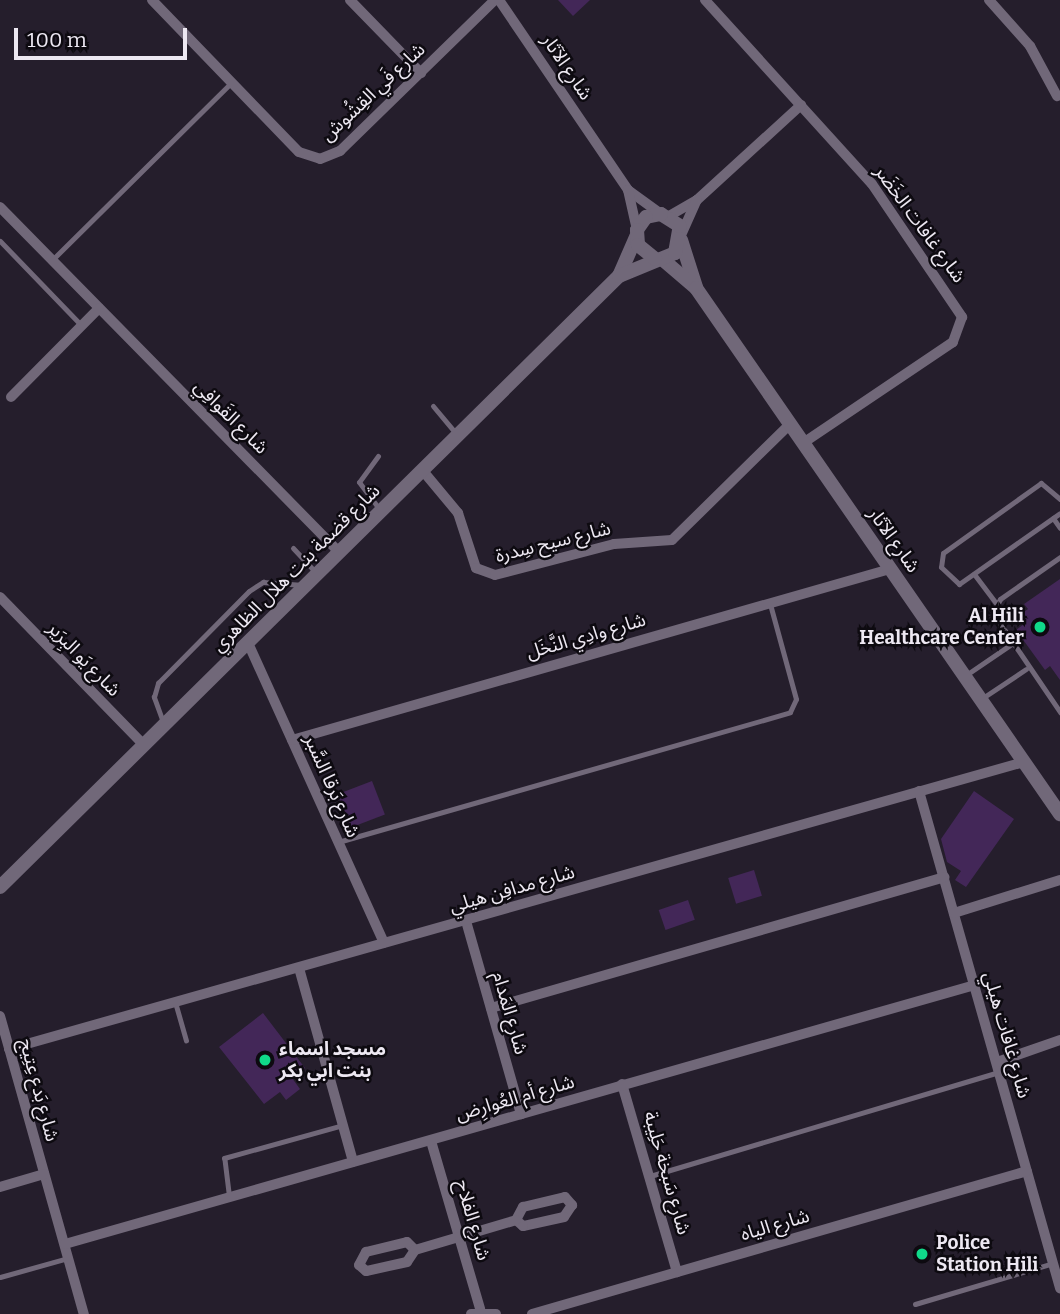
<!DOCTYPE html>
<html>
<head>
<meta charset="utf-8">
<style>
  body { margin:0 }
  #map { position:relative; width:1060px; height:1314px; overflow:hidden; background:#251e2c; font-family:Bitter,"Noto Sans Arabic",serif }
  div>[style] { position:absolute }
  .building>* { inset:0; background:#432758; transform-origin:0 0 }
  .service>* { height:5px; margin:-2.5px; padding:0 2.5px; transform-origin:2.5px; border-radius:2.5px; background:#716879 }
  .minor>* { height:10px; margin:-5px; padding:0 5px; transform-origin:5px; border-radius:5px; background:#716879 }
  .tertiary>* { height:14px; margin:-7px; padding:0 7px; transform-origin:7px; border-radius:7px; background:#716879 }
  .dots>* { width:19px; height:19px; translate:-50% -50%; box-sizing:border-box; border:4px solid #0d0a10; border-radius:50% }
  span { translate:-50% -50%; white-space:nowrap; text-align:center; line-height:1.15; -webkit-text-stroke:5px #0d0a10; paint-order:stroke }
  .street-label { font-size:19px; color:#ede8f2 }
  .poi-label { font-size:19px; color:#ede8f2; font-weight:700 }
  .right { translate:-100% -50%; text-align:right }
  .left { translate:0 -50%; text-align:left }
  .scale { position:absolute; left:14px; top:28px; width:173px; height:32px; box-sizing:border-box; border:4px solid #ede8f2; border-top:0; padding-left:9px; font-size:21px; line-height:24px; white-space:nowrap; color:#ede8f2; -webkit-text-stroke:5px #0d0a10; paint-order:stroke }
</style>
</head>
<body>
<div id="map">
  <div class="building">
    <div style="clip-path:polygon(558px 0,590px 0,573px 16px)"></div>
    <div style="clip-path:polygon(1060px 579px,1060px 680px,1050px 666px,1045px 670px,1016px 630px,1024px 624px,1018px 616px,1028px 609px,1024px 604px)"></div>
    <div style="left:372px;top:781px;width:36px;height:37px;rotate:69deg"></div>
    <div style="clip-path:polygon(974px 791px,1014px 819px,966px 887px,955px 880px,961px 871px,947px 862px,941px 839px)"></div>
    <div style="left:754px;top:870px;width:27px;height:27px;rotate:73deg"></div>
    <div style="left:688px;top:900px;width:21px;height:31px;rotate:71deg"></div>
    <div style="clip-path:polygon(263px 1013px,305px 1068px,292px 1078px,300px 1089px,286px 1100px,280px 1092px,264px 1104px,219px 1047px)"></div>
  </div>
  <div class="service">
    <div style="left:0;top:241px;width:117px;rotate:46deg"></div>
    <div style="left:52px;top:260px;width:253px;rotate:-44.7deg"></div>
    <div style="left:433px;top:406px;width:35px;rotate:50deg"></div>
    <div style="left:378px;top:456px;width:32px;rotate:126deg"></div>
    <div style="left:359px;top:482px;width:34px;rotate:53deg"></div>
    <div style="left:1060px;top:499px;width:25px;rotate:-140deg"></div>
    <div style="left:1041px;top:483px;width:120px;rotate:144.5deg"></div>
    <div style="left:943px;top:553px;width:14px;rotate:98deg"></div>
    <div style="left:941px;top:567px;width:25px;rotate:43deg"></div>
    <div style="left:959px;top:584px;width:123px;rotate:-35.1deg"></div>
    <div style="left:1053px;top:518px;width:12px;rotate:55deg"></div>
    <div style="left:293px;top:548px;width:35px;rotate:47deg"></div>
    <div style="left:1060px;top:557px;width:73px;rotate:145deg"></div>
    <div style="left:1000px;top:599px;width:16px;rotate:117deg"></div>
    <div style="left:993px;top:613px;width:120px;rotate:55.9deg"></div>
    <div style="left:974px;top:574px;width:36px;rotate:53deg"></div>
    <div style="left:966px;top:675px;width:53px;rotate:-34.3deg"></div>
    <div style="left:981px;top:699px;width:54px;rotate:-33.7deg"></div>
    <div style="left:163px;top:722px;width:27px;rotate:-110deg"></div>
    <div style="left:154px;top:697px;width:15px;rotate:-74deg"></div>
    <div style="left:158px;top:683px;width:129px;rotate:-45.3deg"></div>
    <div style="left:249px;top:591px;width:17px;rotate:-33deg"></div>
    <div style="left:263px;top:582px;width:40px;rotate:4.3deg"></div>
    <div style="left:338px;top:842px;width:470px;rotate:-16deg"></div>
    <div style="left:790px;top:712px;width:14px;rotate:-65deg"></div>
    <div style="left:796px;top:699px;width:98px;rotate:-105.3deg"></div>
    <div style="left:175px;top:1002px;width:40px;rotate:74deg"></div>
    <div style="left:650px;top:1176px;width:364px;rotate:-16.6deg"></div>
    <div style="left:229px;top:1196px;width:38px;rotate:-97deg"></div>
    <div style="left:224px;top:1158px;width:123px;rotate:-15.5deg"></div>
    <div style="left:0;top:1277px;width:71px;rotate:-15.6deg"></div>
    <div style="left:915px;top:1304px;width:144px;rotate:-16.5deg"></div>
  </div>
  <div class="minor">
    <div style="left:152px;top:0;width:211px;rotate:46deg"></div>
    <div style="left:299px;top:152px;width:22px;rotate:18deg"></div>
    <div style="left:320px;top:159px;width:22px;rotate:-22deg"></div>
    <div style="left:340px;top:151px;width:216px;rotate:-44.3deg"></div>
    <div style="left:350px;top:0;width:102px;rotate:45.8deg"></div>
    <div style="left:499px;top:0;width:230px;rotate:55.8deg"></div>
    <div style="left:628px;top:190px;width:41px;rotate:36deg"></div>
    <div style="left:705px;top:0;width:248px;rotate:47.8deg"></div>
    <div style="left:872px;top:184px;width:161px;rotate:55.9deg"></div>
    <div style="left:962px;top:317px;width:27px;rotate:110deg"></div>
    <div style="left:953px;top:342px;width:181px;rotate:146deg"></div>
    <div style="left:989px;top:0;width:62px;rotate:48.3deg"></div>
    <div style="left:1030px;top:46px;width:57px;rotate:61.6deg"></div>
    <div style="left:628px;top:190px;width:41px;rotate:77.3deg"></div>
    <div style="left:0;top:207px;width:484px;rotate:45.5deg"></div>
    <div style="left:669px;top:216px;width:32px;rotate:-30deg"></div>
    <div style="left:697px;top:200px;width:141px;rotate:-42.4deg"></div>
    <div style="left:682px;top:233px;width:36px;rotate:-66deg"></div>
    <div style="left:11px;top:397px;width:125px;rotate:-45.3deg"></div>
    <div style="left:423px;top:471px;width:55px;rotate:50.2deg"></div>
    <div style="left:458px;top:513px;width:58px;rotate:71.9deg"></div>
    <div style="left:476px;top:568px;width:20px;rotate:20deg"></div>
    <div style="left:495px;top:575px;width:123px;rotate:-14.6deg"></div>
    <div style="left:614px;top:544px;width:58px;rotate:-3.9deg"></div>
    <div style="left:672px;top:540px;width:165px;rotate:-44.5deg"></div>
    <div style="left:0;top:597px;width:206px;rotate:45.8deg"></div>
    <div style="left:248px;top:643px;width:329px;rotate:65.6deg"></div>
    <div style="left:292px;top:740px;width:622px;rotate:-15.96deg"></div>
    <div style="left:919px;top:791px;width:517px;rotate:74.16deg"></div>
    <div style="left:954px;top:913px;width:111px;rotate:-17.3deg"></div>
    <div style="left:466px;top:921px;width:201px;rotate:74.1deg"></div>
    <div style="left:299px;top:968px;width:201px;rotate:74.4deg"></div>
    <div style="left:491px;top:1008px;width:472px;rotate:-16.1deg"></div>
    <div style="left:0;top:1016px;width:310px;rotate:74.3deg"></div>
    <div style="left:9px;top:1049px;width:1055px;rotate:-15.79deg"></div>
    <div style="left:997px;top:1062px;width:67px;rotate:-19.2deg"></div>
    <div style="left:622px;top:1084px;width:196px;rotate:73.7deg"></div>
    <div style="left:431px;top:1141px;width:175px;rotate:73.7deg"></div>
    <div style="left:0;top:1187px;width:46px;rotate:-16.5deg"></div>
    <div style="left:565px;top:1197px;width:11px;rotate:49deg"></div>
    <div style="left:572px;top:1205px;width:14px;rotate:124deg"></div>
    <div style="left:564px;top:1217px;width:42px;rotate:167.6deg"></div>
    <div style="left:523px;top:1226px;width:9px;rotate:-139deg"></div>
    <div style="left:516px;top:1220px;width:15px;rotate:-62deg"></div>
    <div style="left:523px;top:1207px;width:43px;rotate:-13.4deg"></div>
    <div style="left:407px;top:1242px;width:11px;rotate:45deg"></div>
    <div style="left:415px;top:1250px;width:14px;rotate:124deg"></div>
    <div style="left:407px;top:1262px;width:42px;rotate:167.6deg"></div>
    <div style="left:366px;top:1271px;width:9px;rotate:-139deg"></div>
    <div style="left:359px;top:1265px;width:15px;rotate:-62deg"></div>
    <div style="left:366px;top:1252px;width:42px;rotate:-13.7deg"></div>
    <div style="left:65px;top:1244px;width:946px;rotate:-15.89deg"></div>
    <div style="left:415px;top:1250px;width:105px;rotate:-16.5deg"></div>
    <div style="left:471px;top:1314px;width:25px"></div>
    <div style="left:532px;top:1314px;width:515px;rotate:-16.11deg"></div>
  </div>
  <div class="tertiary">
    <div style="left:681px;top:240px;width:49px;rotate:72.3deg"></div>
    <div style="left:662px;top:259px;width:45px;rotate:40.5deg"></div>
    <div style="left:696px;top:288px;width:640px;rotate:55.32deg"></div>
    <div style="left:619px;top:276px;width:43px;rotate:-66.4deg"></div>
    <div style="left:0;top:887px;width:870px;rotate:-44.63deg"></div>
    <div style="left:619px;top:276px;width:61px;rotate:-22.3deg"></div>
    <div style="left:675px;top:253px;width:27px;rotate:-80deg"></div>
    <div style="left:680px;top:226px;width:22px;rotate:-148deg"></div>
    <div style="left:661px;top:214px;width:15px;rotate:169deg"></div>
    <div style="left:646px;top:217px;width:16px;rotate:125deg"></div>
    <div style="left:637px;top:230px;width:15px;rotate:86deg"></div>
    <div style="left:638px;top:245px;width:22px;rotate:39deg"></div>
  </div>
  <div class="dots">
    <div style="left:1040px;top:627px;background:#10d98a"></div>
    <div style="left:265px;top:1060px;background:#10d98a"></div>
    <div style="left:922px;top:1254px;background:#10d98a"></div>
  </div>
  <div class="street-label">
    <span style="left:567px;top:67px;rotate:56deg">شارع الآثار</span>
    <span style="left:373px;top:92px;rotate:-43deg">شارع فَي القِشُوش</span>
    <span style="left:920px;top:224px;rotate:54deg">شارع غافات الخَضَر</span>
    <span style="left:231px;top:417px;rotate:45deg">شارع القَوافِي</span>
    <span style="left:894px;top:540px;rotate:55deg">شارع الآثار</span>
    <span style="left:553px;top:542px;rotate:-14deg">شارع سيح سِدرة</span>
    <span style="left:296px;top:568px;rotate:-45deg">شارع قضمة بنت هلال الظاهري</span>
    <span style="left:586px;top:636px;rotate:-16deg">شارع وادِي النَّخَل</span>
    <span style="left:84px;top:659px;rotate:46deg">شارع يَو البِرَير</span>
    <span style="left:332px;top:786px;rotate:66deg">شارع بَرقا السَّبر</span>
    <span style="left:512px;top:889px;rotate:-16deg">شارع مدافِن هيلي</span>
    <span style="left:510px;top:1013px;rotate:74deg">شارع المَدام</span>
    <span style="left:1007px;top:1035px;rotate:74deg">شارع غافات هيلي</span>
    <span style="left:39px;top:1090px;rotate:75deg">شارع بَدع عِتِيج</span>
    <span style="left:515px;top:1098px;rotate:-16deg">شارع أم العُوارِض</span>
    <span style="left:667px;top:1173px;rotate:74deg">شارع سَبخة حَلِيبة</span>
    <span style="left:473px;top:1220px;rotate:74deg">شارع الفلاح</span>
    <span style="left:775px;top:1225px;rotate:-16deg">شارع الياه</span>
  </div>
  <div class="poi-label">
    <span class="right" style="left:1024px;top:627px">Al Hili<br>Healthcare Center</span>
    <span class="left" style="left:279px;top:1060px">مسجد اسماء<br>بنت ابي بكر</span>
    <span class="left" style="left:936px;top:1254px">Police<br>Station Hili</span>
  </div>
  <div class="scale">100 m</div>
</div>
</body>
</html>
